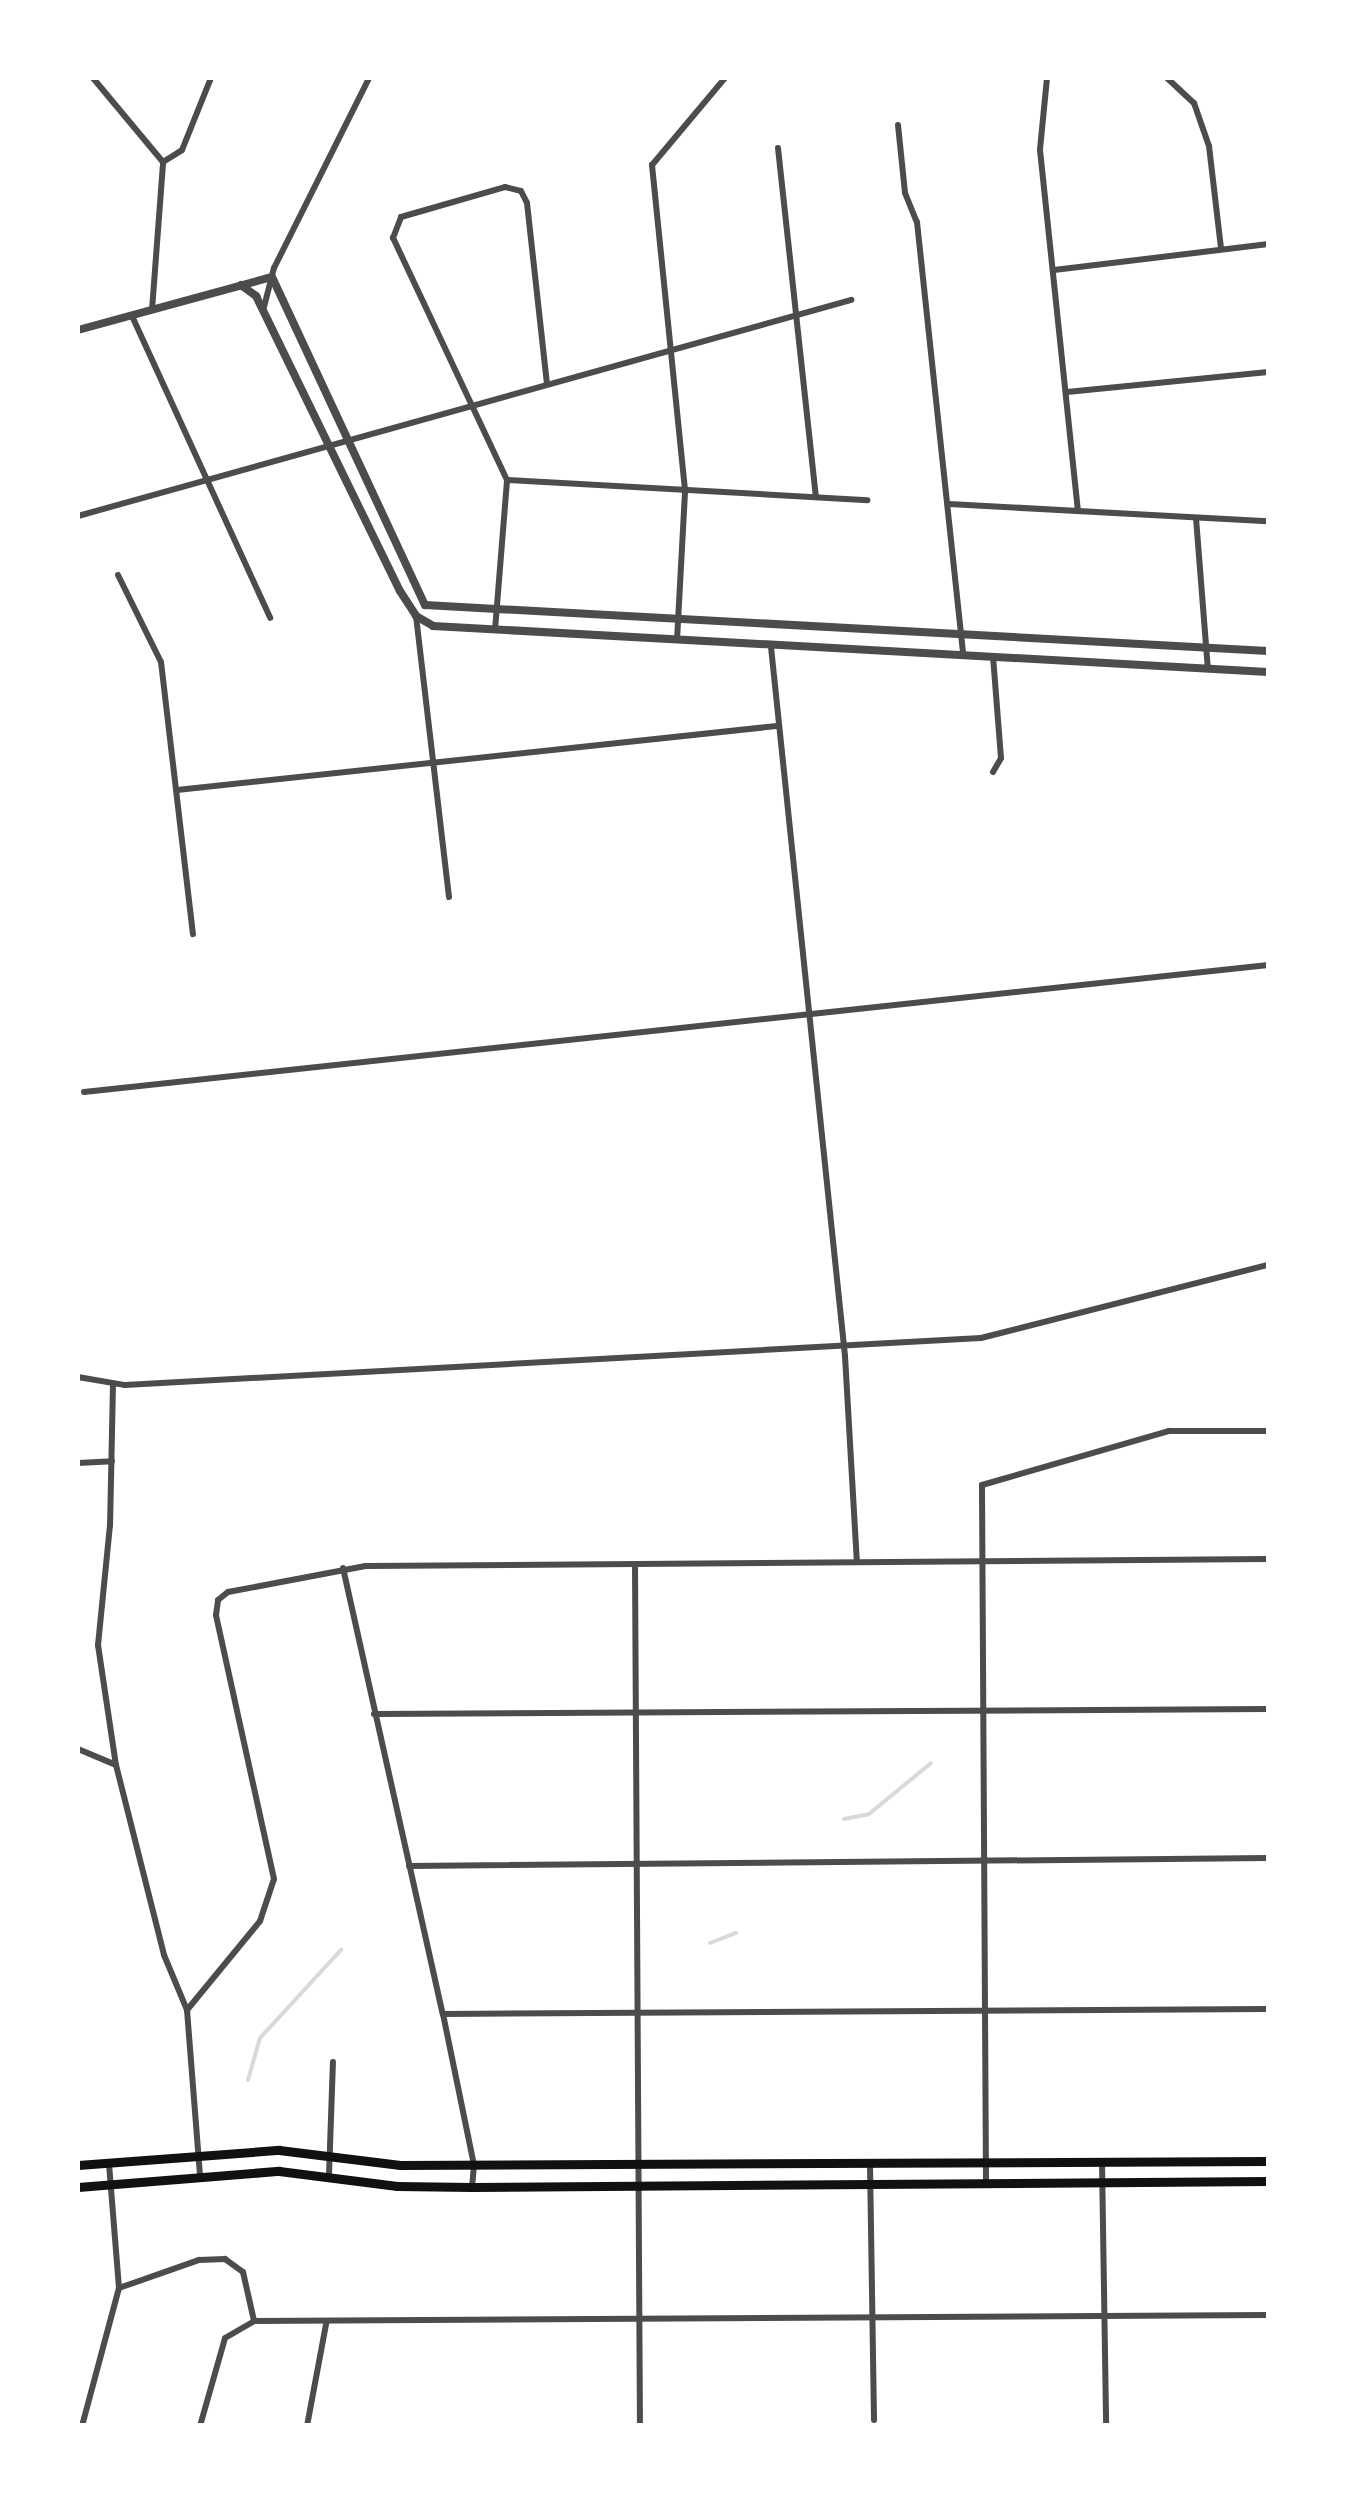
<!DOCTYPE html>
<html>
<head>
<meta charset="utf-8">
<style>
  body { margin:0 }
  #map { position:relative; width:1346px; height:2503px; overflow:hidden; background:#fff; font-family:"Fira Sans",sans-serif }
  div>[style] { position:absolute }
  .stream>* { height:4px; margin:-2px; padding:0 2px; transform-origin:2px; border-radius:2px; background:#d9d9d9 }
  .minor>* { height:6px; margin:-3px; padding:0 3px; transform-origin:3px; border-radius:3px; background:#4c4c4c }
  .tertiary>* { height:8px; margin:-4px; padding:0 4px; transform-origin:4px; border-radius:4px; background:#4c4c4c }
  .secondary>* { height:9px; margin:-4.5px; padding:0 4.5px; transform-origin:4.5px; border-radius:4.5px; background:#111 }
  span { translate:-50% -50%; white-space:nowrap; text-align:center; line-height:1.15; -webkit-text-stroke:8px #fff; paint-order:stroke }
  .frame { position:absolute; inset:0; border:80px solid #fff; pointer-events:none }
</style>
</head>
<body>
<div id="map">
  <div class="stream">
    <div style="left:844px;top:1819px;width:25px;rotate:-11deg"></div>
    <div style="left:869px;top:1814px;width:80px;rotate:-39.4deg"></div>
    <div style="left:710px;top:1943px;width:28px;rotate:-21deg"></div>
    <div style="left:248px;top:2080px;width:44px;rotate:-74.1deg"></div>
    <div style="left:260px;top:2038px;width:120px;rotate:-47.4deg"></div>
  </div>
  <div class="minor">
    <div style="left:93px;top:78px;width:109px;rotate:50.2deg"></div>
    <div style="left:1047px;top:78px;width:72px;rotate:95.6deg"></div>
    <div style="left:1040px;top:150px;width:363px;rotate:84deg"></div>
    <div style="left:1167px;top:78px;width:37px;rotate:43deg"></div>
    <div style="left:1194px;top:103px;width:46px;rotate:70.8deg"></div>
    <div style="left:1209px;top:146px;width:103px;rotate:83.3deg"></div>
    <div style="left:898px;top:125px;width:68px;rotate:84.1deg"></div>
    <div style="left:905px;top:193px;width:31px;rotate:68deg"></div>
    <div style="left:917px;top:222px;width:434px;rotate:83.9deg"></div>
    <div style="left:778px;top:148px;width:351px;rotate:83.8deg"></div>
    <div style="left:1054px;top:270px;width:216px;rotate:-6.9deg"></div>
    <div style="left:152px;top:310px;width:148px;rotate:-85.7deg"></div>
    <div style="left:163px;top:162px;width:22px;rotate:-32deg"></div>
    <div style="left:182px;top:150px;width:78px;rotate:-68.1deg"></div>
    <div style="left:263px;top:311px;width:44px;rotate:-75.7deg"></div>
    <div style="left:274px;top:268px;width:212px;rotate:-63.4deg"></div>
    <div style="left:132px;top:316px;width:332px;rotate:65.4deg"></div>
    <div style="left:1067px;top:392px;width:202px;rotate:-5.7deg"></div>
    <div style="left:507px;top:480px;width:361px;rotate:3.2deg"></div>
    <div style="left:949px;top:504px;width:319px;rotate:3.1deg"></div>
    <div style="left:78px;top:516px;width:803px;rotate:-15.61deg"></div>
    <div style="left:1196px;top:518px;width:151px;rotate:85.5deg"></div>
    <div style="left:118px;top:575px;width:97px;rotate:63.7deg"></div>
    <div style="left:161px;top:662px;width:274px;rotate:83.3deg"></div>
    <div style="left:416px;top:616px;width:283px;rotate:83.3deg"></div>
    <div style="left:495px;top:630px;width:150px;rotate:-85.4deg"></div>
    <div style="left:507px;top:480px;width:268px;rotate:-115.2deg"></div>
    <div style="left:393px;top:238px;width:22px;rotate:-69deg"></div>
    <div style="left:401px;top:217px;width:108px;rotate:-16.1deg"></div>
    <div style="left:505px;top:187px;width:16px;rotate:14deg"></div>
    <div style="left:521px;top:191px;width:13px;rotate:63deg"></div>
    <div style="left:527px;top:203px;width:182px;rotate:83.7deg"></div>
    <div style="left:677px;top:640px;width:150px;rotate:-86.9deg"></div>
    <div style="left:685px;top:490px;width:327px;rotate:-95.8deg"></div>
    <div style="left:652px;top:165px;width:114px;rotate:-50deg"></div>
    <div style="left:771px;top:647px;width:713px;rotate:84.04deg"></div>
    <div style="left:845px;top:1356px;width:206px;rotate:86.7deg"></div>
    <div style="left:993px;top:772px;width:16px;rotate:-60deg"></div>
    <div style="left:1001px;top:758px;width:102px;rotate:-94.5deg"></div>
    <div style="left:177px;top:790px;width:603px;rotate:-6.09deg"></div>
    <div style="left:84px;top:1092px;width:1191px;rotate:-6.12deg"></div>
    <div style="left:78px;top:1377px;width:48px;rotate:9.7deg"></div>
    <div style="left:125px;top:1385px;width:857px;rotate:-3.14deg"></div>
    <div style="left:981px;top:1338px;width:296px;rotate:-14.3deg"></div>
    <div style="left:113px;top:1384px;width:141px;rotate:91.2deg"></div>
    <div style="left:110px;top:1525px;width:121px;rotate:95.7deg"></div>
    <div style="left:98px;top:1645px;width:121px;rotate:81.5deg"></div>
    <div style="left:116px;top:1765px;width:196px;rotate:75.8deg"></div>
    <div style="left:164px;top:1955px;width:60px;rotate:67.3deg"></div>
    <div style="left:187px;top:2010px;width:166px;rotate:85.5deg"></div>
    <div style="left:78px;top:1463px;width:34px;rotate:-3deg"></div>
    <div style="left:635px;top:1564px;width:862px;rotate:89.67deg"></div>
    <div style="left:343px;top:1568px;width:457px;rotate:77.4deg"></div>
    <div style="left:443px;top:2014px;width:154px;rotate:78.4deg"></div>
    <div style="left:474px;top:2165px;width:22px;rotate:95deg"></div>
    <div style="left:374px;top:1714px;width:894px;rotate:-0.32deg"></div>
    <div style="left:78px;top:1749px;width:41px;rotate:22.8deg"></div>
    <div style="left:409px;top:1866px;width:859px;rotate:-0.53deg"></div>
    <div style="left:187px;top:2010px;width:115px;rotate:-50.6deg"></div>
    <div style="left:260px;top:1921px;width:44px;rotate:-71.6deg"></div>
    <div style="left:274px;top:1879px;width:270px;rotate:-102.4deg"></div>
    <div style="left:216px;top:1615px;width:15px;rotate:-82deg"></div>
    <div style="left:218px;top:1600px;width:13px;rotate:-39deg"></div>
    <div style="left:228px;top:1592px;width:140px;rotate:-10.7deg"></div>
    <div style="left:366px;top:1566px;width:902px;rotate:-0.44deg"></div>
    <div style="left:443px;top:2014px;width:825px;rotate:-0.35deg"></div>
    <div style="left:1102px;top:2162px;width:264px;rotate:89.1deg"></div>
    <div style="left:870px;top:2164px;width:256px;rotate:89.1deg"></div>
    <div style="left:329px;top:2175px;width:113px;rotate:-88deg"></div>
    <div style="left:986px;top:2182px;width:697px;rotate:-90.33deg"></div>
    <div style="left:982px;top:1485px;width:195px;rotate:-16.1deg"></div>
    <div style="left:1169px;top:1431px;width:99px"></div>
    <div style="left:119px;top:2288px;width:85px;rotate:-19.3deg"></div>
    <div style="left:199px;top:2260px;width:26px;rotate:-2deg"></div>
    <div style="left:225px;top:2259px;width:22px;rotate:36deg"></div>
    <div style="left:243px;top:2272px;width:50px;rotate:77.3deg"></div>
    <div style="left:82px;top:2426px;width:143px;rotate:-75deg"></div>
    <div style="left:119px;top:2288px;width:125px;rotate:-94.6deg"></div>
    <div style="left:200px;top:2426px;width:91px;rotate:-74.1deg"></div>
    <div style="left:225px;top:2338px;width:34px;rotate:-30deg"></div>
    <div style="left:254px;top:2321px;width:1014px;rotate:-0.34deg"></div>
    <div style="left:307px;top:2426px;width:104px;rotate:-79.4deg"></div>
  </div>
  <div class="tertiary">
    <div style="left:241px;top:285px;width:19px;rotate:36deg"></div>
    <div style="left:256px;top:296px;width:328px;rotate:64deg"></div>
    <div style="left:400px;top:591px;width:30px;rotate:57deg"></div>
    <div style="left:416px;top:616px;width:20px;rotate:30deg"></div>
    <div style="left:433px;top:626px;width:836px;rotate:3.15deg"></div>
    <div style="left:78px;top:330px;width:201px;rotate:-15.3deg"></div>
    <div style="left:272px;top:277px;width:362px;rotate:65deg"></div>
    <div style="left:425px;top:605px;width:844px;rotate:3.12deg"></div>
  </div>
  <div class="secondary">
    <div style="left:78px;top:2165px;width:202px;rotate:-4.3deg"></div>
    <div style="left:279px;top:2150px;width:122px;rotate:7.1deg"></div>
    <div style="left:400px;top:2165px;width:868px;rotate:-0.26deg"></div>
    <div style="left:78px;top:2187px;width:202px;rotate:-4.6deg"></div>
    <div style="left:279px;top:2171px;width:119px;rotate:7.2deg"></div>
    <div style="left:397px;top:2186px;width:75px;rotate:0.8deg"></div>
    <div style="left:472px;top:2187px;width:796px;rotate:-0.43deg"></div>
  </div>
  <div class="frame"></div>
</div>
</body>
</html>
